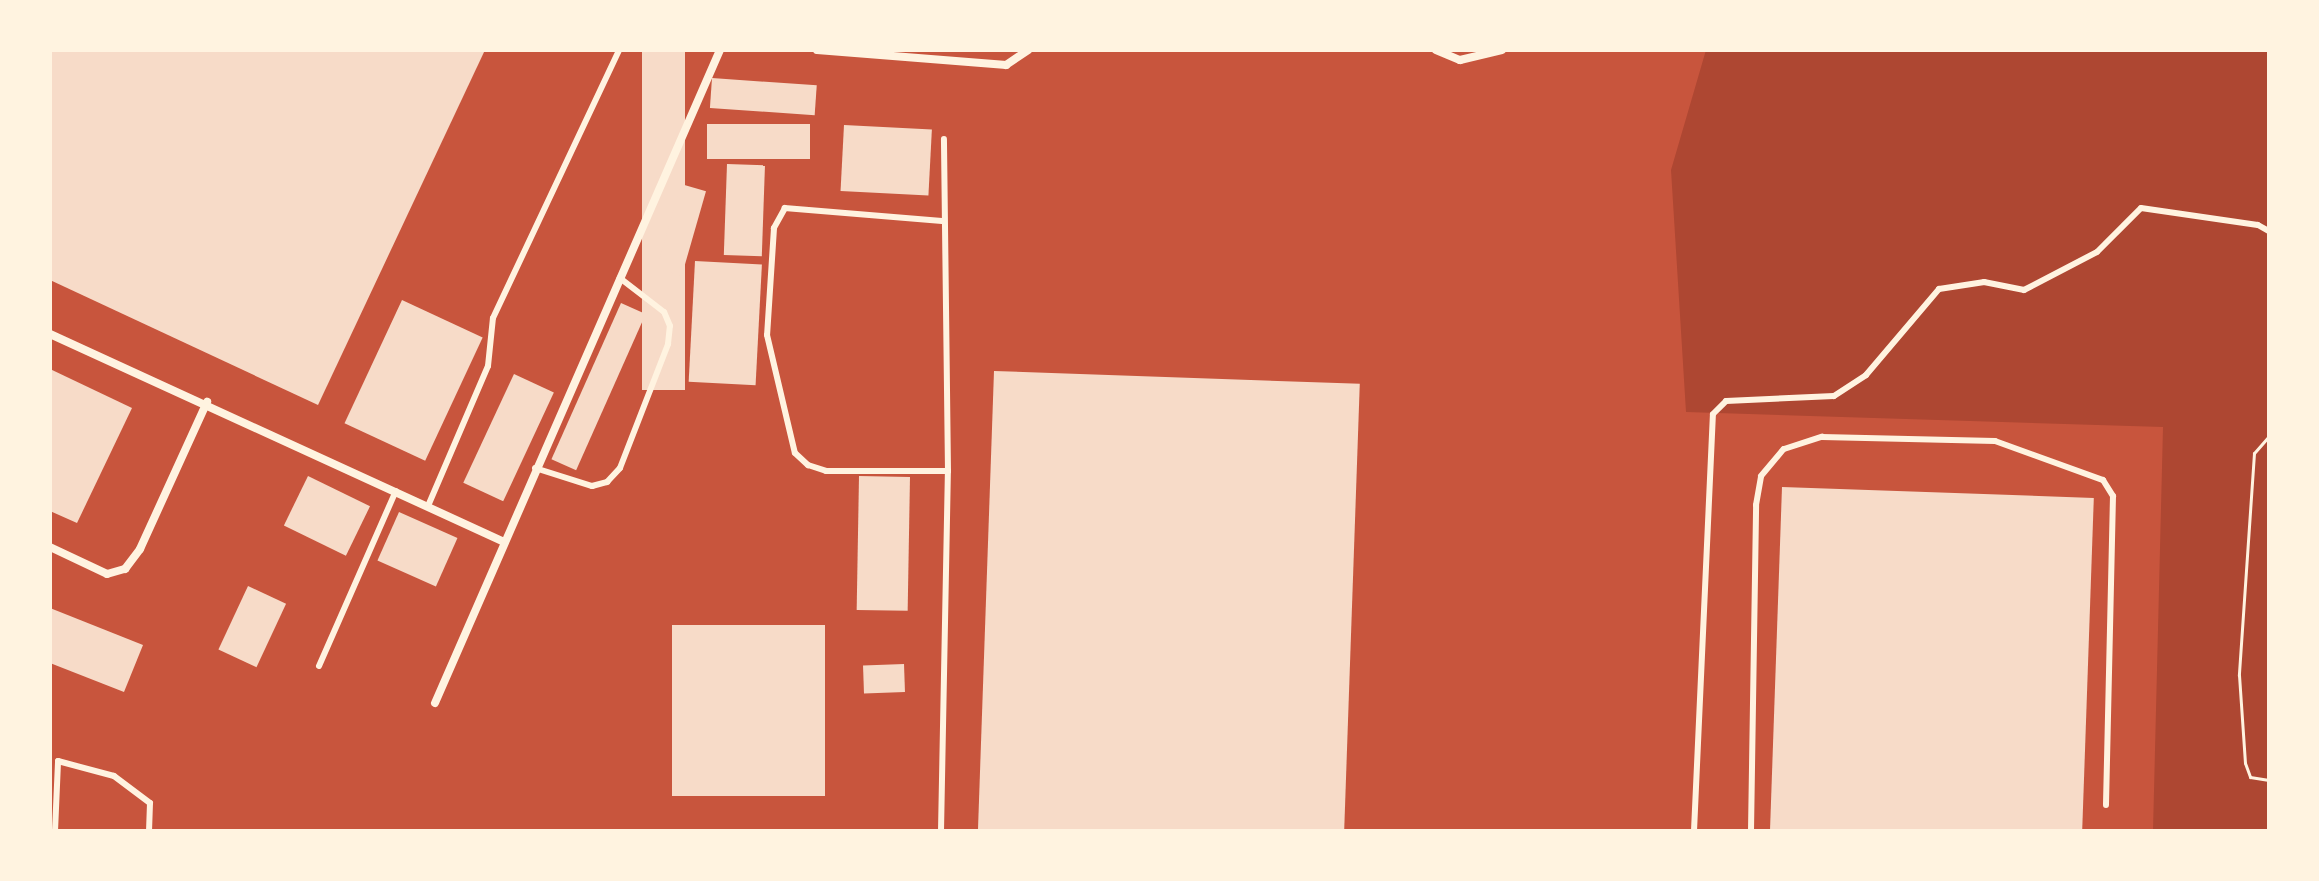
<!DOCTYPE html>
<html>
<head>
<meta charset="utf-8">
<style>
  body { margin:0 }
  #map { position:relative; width:2319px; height:881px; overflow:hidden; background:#c8553d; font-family:Mulish,sans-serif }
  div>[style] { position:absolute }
  .green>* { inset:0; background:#ae4732 }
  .building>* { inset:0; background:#f7dbc8; transform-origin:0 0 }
  .path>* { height:3px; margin:-1.5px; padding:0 1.5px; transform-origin:1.5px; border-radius:1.5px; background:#fff3e0 }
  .service>* { height:6px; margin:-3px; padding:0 3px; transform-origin:3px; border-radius:3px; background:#fff3e0 }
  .minor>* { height:8px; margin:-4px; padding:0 4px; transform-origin:4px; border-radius:4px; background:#fff3e0 }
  span { translate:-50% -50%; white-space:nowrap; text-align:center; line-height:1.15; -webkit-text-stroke:6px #fff3e0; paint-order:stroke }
  .frame { position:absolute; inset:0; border:52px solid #fff3e0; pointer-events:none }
</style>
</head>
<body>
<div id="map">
  <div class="green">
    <div style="clip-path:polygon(1706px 50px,2269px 50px,2269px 831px,2153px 831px,2163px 427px,1686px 412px,1671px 170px)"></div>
  </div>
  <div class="building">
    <div style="clip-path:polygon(50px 50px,485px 50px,318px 405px,50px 280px)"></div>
    <div style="left:642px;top:50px;width:43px;height:340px"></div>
    <div style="left:712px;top:78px;width:105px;height:30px;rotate:4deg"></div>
    <div style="left:810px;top:124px;width:35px;height:103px;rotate:90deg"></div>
    <div style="left:844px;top:125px;width:88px;height:66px;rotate:3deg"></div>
    <div style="left:727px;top:164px;width:38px;height:91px;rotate:2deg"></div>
    <div style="left:681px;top:184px;width:26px;height:88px;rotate:16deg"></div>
    <div style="left:695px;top:261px;width:67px;height:121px;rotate:3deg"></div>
    <div style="left:402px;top:300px;width:89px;height:136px;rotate:25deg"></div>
    <div style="left:621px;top:303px;width:27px;height:171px;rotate:24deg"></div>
    <div style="clip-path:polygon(50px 369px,132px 408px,77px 523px,50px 511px)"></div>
    <div style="left:994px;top:371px;width:366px;height:460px;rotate:2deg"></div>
    <div style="left:514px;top:374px;width:44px;height:120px;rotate:25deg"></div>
    <div style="left:308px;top:476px;width:69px;height:55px;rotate:26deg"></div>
    <div style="left:859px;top:476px;width:51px;height:134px;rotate:1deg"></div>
    <div style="left:1782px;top:487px;width:312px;height:344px;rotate:2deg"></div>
    <div style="left:399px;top:512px;width:64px;height:53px;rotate:24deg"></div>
    <div style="left:248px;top:586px;width:42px;height:70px;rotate:25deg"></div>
    <div style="clip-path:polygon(50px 608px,143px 645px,124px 692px,50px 663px)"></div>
    <div style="left:672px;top:625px;width:153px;height:171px"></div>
    <div style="left:904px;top:664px;width:28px;height:41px;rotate:88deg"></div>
  </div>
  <div class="path">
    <div style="left:2269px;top:436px;width:23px;rotate:131deg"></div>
    <div style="left:2254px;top:453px;width:223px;rotate:93.9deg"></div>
    <div style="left:2239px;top:675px;width:88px;rotate:86.1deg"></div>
    <div style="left:2245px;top:763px;width:15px;rotate:70deg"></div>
    <div style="left:2250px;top:777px;width:19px;rotate:9deg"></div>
  </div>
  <div class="service">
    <div style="left:942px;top:221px;width:158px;rotate:-175.3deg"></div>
    <div style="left:785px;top:208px;width:23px;rotate:119deg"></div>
    <div style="left:774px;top:228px;width:107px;rotate:93.7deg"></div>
    <div style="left:767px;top:335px;width:121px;rotate:76.7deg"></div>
    <div style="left:795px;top:453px;width:18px;rotate:43deg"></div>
    <div style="left:808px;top:465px;width:19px;rotate:18deg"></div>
    <div style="left:826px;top:471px;width:122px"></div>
    <div style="left:535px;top:468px;width:60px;rotate:17.5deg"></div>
    <div style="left:592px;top:486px;width:16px;rotate:-15deg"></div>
    <div style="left:607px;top:482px;width:19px;rotate:-47deg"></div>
    <div style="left:620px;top:468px;width:133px;rotate:-68.8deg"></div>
    <div style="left:668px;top:344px;width:18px;rotate:-84deg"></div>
    <div style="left:670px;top:326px;width:15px;rotate:-113deg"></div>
    <div style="left:664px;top:312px;width:56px;rotate:-142.3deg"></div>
    <div style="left:428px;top:506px;width:152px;rotate:-66.8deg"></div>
    <div style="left:488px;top:366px;width:48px;rotate:-84.1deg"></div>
    <div style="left:493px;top:318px;width:296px;rotate:-64.8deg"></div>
    <div style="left:319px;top:666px;width:191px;rotate:-66.3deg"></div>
    <div style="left:55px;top:831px;width:70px;rotate:-87.5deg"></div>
    <div style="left:58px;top:761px;width:58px;rotate:15deg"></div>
    <div style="left:114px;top:776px;width:45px;rotate:36.9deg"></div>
    <div style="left:150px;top:803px;width:28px;rotate:92deg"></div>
    <div style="left:941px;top:831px;width:360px;rotate:-88.9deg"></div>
    <div style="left:948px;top:471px;width:332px;rotate:-90.7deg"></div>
    <div style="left:1694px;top:831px;width:417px;rotate:-87.4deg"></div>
    <div style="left:1713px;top:414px;width:18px;rotate:-45deg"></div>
    <div style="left:1726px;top:401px;width:108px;rotate:-2.7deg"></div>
    <div style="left:1834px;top:396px;width:38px;rotate:-33deg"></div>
    <div style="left:1866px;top:375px;width:113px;rotate:-49.7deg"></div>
    <div style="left:1939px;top:289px;width:46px;rotate:-8.8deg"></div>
    <div style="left:1984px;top:282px;width:41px;rotate:11.3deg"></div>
    <div style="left:2024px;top:290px;width:82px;rotate:-27.5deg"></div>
    <div style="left:2097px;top:252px;width:62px;rotate:-45deg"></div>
    <div style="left:2141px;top:208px;width:118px;rotate:8.3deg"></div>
    <div style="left:2258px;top:225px;width:13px;rotate:29deg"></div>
    <div style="left:1751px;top:831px;width:326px;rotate:-89.1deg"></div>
    <div style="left:1756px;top:505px;width:29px;rotate:-80deg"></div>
    <div style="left:1761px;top:476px;width:35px;rotate:-50deg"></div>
    <div style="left:1784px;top:449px;width:40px;rotate:-18deg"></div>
    <div style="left:1822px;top:437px;width:173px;rotate:1.3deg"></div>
    <div style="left:1995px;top:441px;width:115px;rotate:19.9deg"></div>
    <div style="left:2103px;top:480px;width:19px;rotate:58deg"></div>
    <div style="left:2113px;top:496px;width:309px;rotate:91.3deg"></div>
  </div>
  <div class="minor">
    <div style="left:817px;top:50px;width:190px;rotate:4.5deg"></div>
    <div style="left:1006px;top:65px;width:27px;rotate:-34deg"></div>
    <div style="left:1436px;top:50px;width:26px;rotate:23deg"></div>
    <div style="left:1460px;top:60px;width:43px;rotate:-13.4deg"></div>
    <div style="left:50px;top:334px;width:498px;rotate:24.6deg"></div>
    <div style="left:50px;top:547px;width:63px;rotate:25.3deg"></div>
    <div style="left:107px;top:574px;width:19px;rotate:-16deg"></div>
    <div style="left:125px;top:569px;width:25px;rotate:-53deg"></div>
    <div style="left:140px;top:549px;width:162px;rotate:-65.5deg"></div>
    <div style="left:435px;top:703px;width:712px;rotate:-66.42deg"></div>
  </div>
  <div class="frame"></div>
</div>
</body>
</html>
